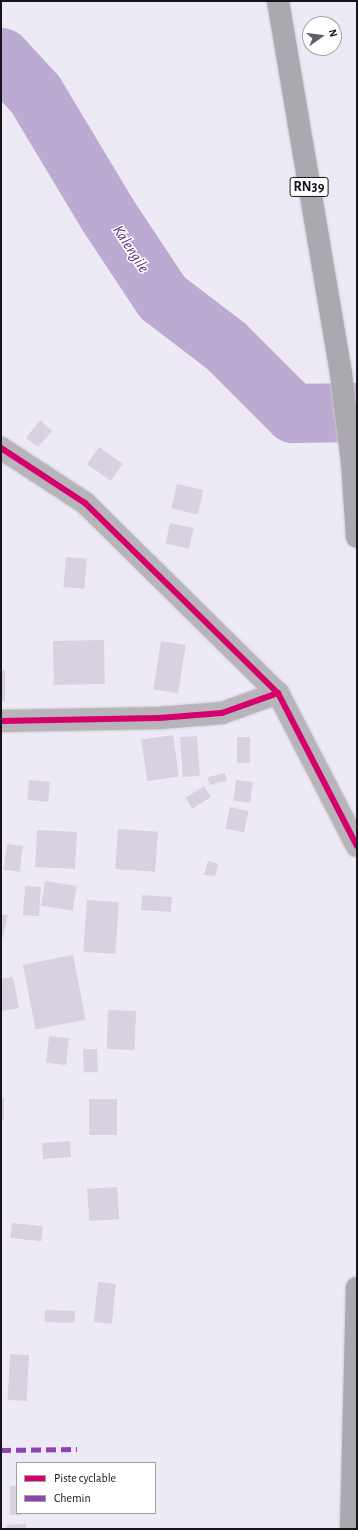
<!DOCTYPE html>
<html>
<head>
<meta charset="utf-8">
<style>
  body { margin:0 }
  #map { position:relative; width:358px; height:1530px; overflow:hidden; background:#eeeaf5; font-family:"Alegreya Sans",sans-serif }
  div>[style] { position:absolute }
  .river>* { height:59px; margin:-29.5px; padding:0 29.5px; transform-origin:29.5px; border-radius:29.5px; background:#bbaad1 }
  .building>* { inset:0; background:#d7d1e0; transform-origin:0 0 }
  .roads { filter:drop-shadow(0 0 1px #ccc8d1) drop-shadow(0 0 1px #ccc8d1) }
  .street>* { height:22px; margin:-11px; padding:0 11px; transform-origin:11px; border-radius:11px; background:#b7b4ba }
  .highway>* { height:22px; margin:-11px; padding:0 11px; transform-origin:11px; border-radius:11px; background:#aba9af }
  .quiet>* { height:5px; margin-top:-2.5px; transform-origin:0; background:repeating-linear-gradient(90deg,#8e44ad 0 10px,transparent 0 15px) }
  .cycleway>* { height:6px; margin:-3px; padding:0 3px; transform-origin:3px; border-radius:3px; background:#d6006c }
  span { translate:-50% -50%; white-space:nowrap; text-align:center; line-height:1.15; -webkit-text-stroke:3px #fff; paint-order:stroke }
  .shield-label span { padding:1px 3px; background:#fff; border:1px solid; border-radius:3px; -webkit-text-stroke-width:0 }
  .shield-label { font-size:14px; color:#17131b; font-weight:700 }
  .water-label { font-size:16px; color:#543574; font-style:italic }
  .frame { position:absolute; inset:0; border:2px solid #17131b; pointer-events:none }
  .legend { position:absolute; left:16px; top:1462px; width:140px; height:52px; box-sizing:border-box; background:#fff; border:1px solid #a2a1a4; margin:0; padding:5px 7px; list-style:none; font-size:12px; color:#17131b }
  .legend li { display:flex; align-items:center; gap:8px; height:20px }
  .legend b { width:20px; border:1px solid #a2a1a4 }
  .north { position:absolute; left:302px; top:16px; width:40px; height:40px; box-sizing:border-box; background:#fff; border:1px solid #a2a1a4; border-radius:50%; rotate:76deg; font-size:11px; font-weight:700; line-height:16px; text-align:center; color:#17131b }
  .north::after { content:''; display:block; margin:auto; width:14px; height:18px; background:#625e67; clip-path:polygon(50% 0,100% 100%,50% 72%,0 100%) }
</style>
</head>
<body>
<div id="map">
  <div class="river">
    <div style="left:1px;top:57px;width:50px;rotate:47.4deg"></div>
    <div style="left:35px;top:94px;width:140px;rotate:59deg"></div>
    <div style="left:107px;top:214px;width:100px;rotate:56.5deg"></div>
    <div style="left:162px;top:297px;width:81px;rotate:37.4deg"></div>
    <div style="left:226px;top:346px;width:95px;rotate:45deg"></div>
    <div style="left:293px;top:413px;width:64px;rotate:-0.9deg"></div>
  </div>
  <div class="building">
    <div style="clip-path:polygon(40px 420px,52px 431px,38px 447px,26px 438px)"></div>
    <div style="left:99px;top:447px;width:29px;height:21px;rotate:35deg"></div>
    <div style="left:177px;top:484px;width:27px;height:25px;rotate:13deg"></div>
    <div style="left:170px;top:523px;width:24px;height:21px;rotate:12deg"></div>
    <div style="left:66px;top:557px;width:21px;height:30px;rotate:5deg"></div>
    <div style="left:104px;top:640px;width:44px;height:51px;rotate:89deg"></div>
    <div style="left:161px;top:641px;width:25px;height:49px;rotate:9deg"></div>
    <div style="left:1px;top:670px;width:4px;height:31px"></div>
    <div style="left:173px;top:735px;width:42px;height:32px;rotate:82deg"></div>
    <div style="left:197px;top:736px;width:40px;height:17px;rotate:86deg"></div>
    <div style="left:250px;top:737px;width:26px;height:13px;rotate:90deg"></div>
    <div style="left:225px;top:773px;width:8px;height:18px;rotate:76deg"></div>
    <div style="left:29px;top:780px;width:21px;height:20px;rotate:5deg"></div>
    <div style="left:236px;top:780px;width:17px;height:21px;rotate:7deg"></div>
    <div style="left:204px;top:786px;width:13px;height:22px;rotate:58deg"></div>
    <div style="left:230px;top:807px;width:19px;height:22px;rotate:12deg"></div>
    <div style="left:118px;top:829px;width:40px;height:40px;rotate:4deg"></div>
    <div style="left:37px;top:830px;width:40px;height:37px;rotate:3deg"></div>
    <div style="left:7px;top:844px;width:16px;height:26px;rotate:7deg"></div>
    <div style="clip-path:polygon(208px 861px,218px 864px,215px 876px,204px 875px)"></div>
    <div style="left:45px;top:881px;width:32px;height:25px;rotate:9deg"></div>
    <div style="left:25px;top:886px;width:16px;height:29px;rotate:4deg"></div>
    <div style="left:142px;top:895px;width:30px;height:15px;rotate:4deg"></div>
    <div style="left:87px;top:900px;width:32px;height:52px;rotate:4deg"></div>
    <div style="clip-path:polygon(1px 914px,8px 915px,2px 940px,1px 940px)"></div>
    <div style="left:73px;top:955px;width:66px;height:51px;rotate:79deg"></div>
    <div style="clip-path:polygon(13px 977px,19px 1008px,1px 1011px,1px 979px)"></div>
    <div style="left:108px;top:1010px;width:28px;height:39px;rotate:2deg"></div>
    <div style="left:49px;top:1036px;width:20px;height:27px;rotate:6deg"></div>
    <div style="left:97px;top:1049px;width:23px;height:14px;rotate:88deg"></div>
    <div style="left:1px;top:1098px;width:3px;height:22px"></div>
    <div style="left:89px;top:1099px;width:28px;height:36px"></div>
    <div style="left:70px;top:1141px;width:16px;height:28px;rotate:86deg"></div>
    <div style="left:117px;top:1187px;width:32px;height:30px;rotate:86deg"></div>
    <div style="left:12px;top:1223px;width:31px;height:15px;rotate:6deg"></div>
    <div style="left:98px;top:1282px;width:18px;height:40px;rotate:6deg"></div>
    <div style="left:45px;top:1310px;width:30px;height:12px;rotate:2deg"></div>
    <div style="left:10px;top:1354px;width:19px;height:46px;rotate:3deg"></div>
    <div style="clip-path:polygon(10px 1486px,17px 1486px,17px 1513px,22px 1513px,22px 1515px,10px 1515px)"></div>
    <div style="clip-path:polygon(26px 1524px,26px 1529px,6px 1529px,6px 1525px)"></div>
  </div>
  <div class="roads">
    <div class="street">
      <div style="left:1px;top:448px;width:100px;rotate:33.2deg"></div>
      <div style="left:85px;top:503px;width:271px;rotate:44.6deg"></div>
      <div style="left:278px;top:693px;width:172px;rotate:62.7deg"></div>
      <div style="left:1px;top:721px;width:158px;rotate:-1.1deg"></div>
      <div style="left:159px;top:718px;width:63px;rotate:-4.5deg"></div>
      <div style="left:222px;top:713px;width:59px;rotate:-19.7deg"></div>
    </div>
    <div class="highway">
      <div style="left:278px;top:1px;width:378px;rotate:80.4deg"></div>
      <div style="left:341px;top:374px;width:89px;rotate:82.9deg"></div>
      <div style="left:352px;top:462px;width:75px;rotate:86.2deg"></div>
      <div style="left:351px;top:1529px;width:241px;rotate:-88.6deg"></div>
    </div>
  </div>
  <div class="quiet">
    <div style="left:1px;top:1450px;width:76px;rotate:-0.8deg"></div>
  </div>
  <div class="cycleway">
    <div style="left:1px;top:448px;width:100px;rotate:33.2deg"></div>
    <div style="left:85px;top:503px;width:271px;rotate:44.6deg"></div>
    <div style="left:278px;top:693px;width:172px;rotate:62.7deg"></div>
    <div style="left:1px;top:721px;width:158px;rotate:-1.1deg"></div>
    <div style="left:159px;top:718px;width:63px;rotate:-4.5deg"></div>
    <div style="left:222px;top:713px;width:59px;rotate:-19.7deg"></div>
  </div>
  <div class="shield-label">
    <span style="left:309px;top:187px">RN39</span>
  </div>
  <div class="water-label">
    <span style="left:131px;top:249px;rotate:57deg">Kalengile</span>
  </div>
  <div class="frame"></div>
  <ul class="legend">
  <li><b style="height:5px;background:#d6006c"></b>Piste cyclable</li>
  <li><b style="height:5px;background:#8e44ad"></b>Chemin</li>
  </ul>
  <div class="north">N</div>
</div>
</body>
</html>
